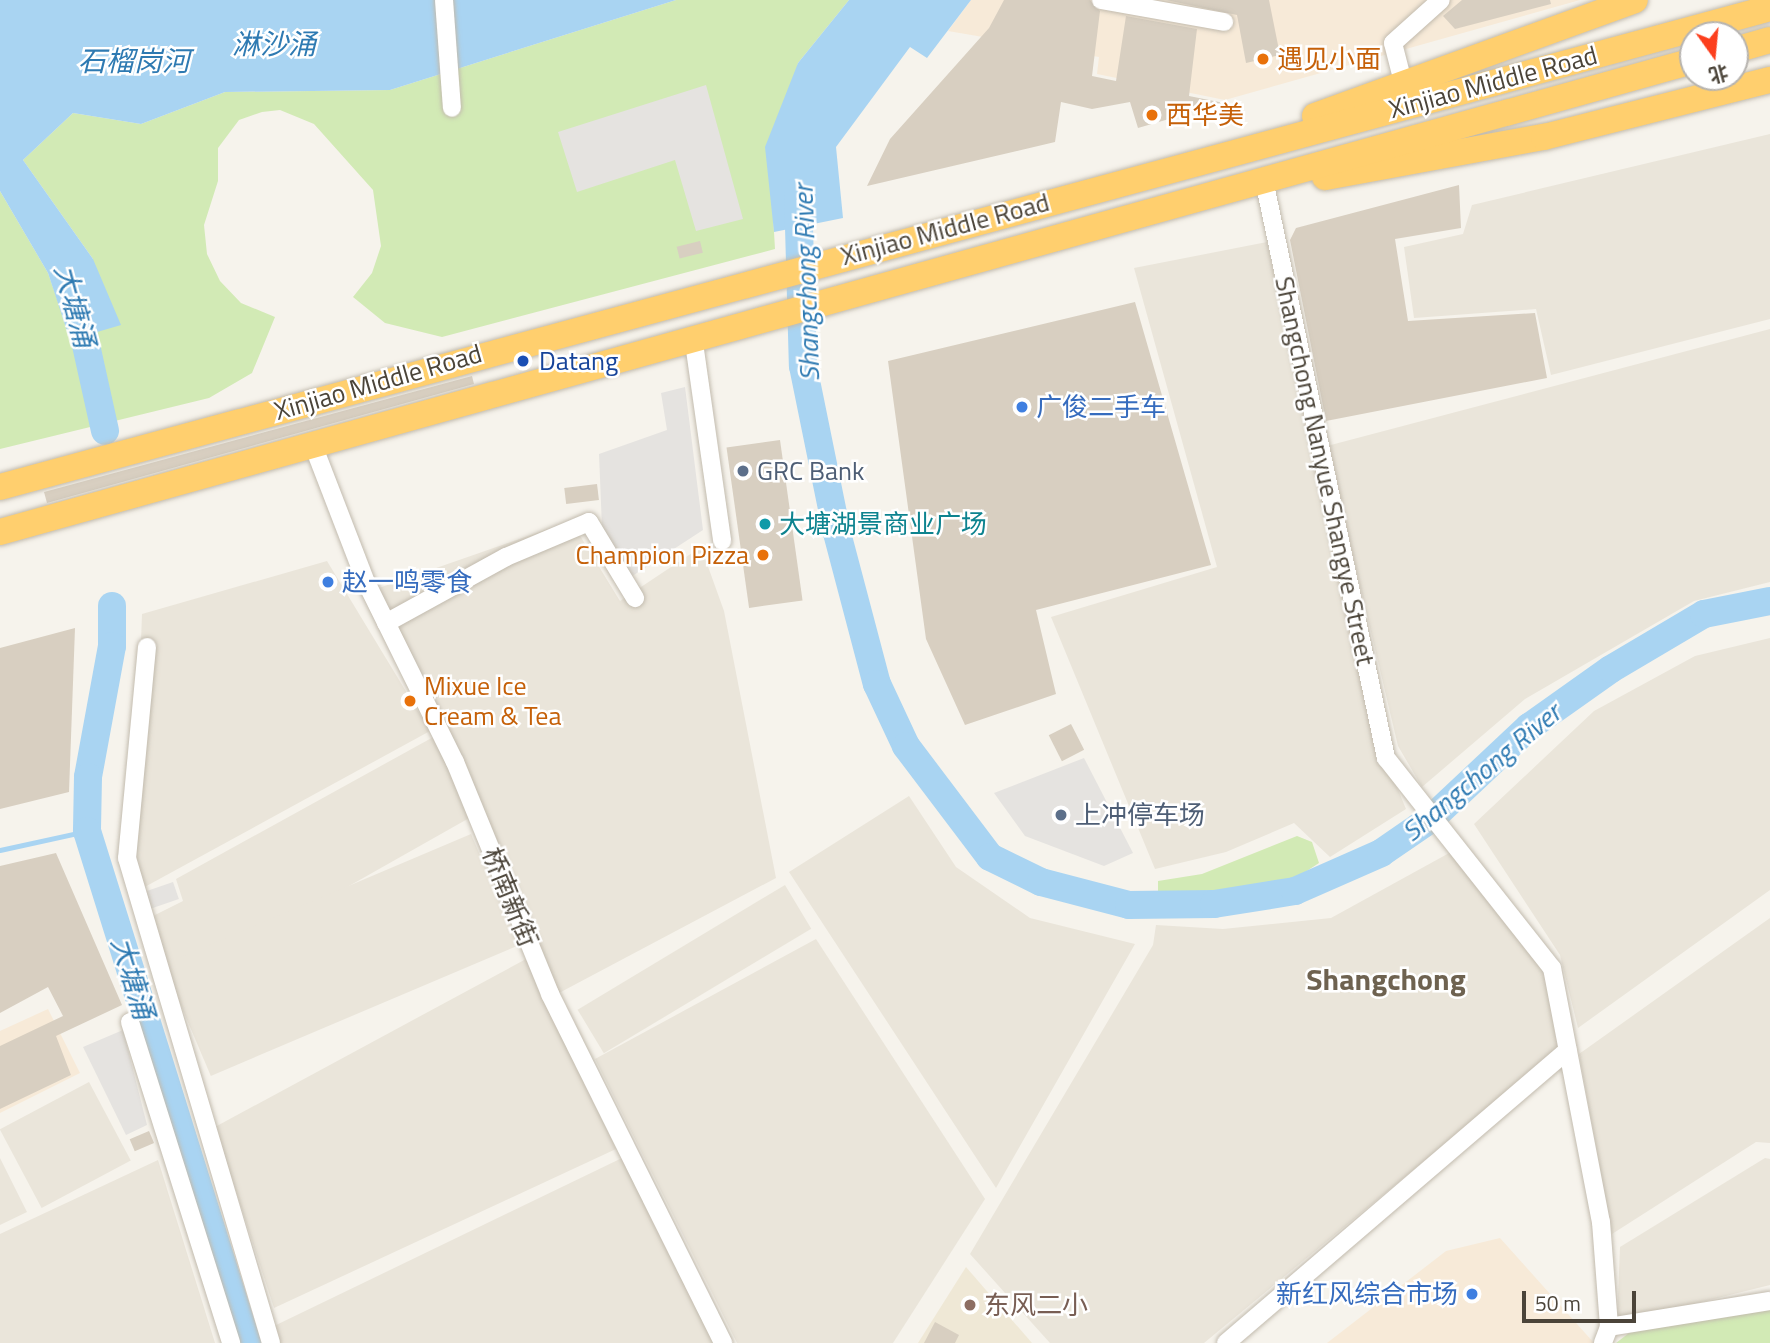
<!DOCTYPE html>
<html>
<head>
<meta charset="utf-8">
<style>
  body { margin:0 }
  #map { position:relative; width:1770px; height:1343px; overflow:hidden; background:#f6f3ec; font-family:"Titillium Web","Noto Sans SC",sans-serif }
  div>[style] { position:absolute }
  .residential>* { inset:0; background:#eae5da; transform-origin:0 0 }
  .commercial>* { inset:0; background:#f7ead8 }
  .education>* { inset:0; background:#efe8d6 }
  .green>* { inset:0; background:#d2eab5 }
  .parking>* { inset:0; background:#e5e3e0; transform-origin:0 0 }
  .water>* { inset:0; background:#a9d4f2 }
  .stream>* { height:4.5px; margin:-2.25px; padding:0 2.25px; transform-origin:2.25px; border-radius:2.25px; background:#a9d4f2 }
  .river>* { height:28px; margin:-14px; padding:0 14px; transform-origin:14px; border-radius:14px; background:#a9d4f2 }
  .building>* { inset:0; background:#d8cfc1; transform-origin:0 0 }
  .roads { filter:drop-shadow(0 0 2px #c2bbae) drop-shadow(0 0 2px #c2bbae) }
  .minor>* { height:18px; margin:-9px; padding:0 9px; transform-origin:9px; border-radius:9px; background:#fff }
  .highway>* { height:26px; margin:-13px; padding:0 13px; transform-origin:13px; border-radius:13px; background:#ffcf6e }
  .dots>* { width:19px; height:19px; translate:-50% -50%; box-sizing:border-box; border:4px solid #fff; border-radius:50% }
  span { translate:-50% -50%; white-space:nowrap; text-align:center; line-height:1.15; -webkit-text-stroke:5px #fff; paint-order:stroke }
  .food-label { font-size:26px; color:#c56008 }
  .left { translate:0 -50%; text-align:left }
  .right { translate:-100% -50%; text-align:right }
  .street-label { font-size:26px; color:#4b4439 }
  .transit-label { font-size:26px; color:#164399 }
  .shop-label { font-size:26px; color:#366cbe }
  .service-label { font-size:26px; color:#4e5e75 }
  .culture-label { font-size:26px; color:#0d838f }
  .education-label { font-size:26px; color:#785e54 }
  .water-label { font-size:28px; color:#2e7ab2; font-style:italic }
  .quarter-label { font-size:30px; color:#6e6250; font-weight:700 }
  .north { position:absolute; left:1679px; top:21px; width:70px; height:70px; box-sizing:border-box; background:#fff; border:2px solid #b7b4b0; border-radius:50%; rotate:165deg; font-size:19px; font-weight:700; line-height:28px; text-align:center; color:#4b4439 }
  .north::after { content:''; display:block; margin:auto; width:24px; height:32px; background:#fc3f1d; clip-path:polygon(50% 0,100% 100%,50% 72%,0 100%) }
  .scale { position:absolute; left:1522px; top:1291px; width:114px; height:32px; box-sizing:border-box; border:4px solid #4b4439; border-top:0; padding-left:9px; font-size:21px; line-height:24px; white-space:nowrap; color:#4b4439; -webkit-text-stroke:5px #fff; paint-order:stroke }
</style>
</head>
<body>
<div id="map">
  <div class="residential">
    <div style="clip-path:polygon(1770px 134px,1770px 319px,1551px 375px,1536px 309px,1414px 318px,1404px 247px,1463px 234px,1472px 205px)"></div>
    <div style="clip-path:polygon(1267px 242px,1372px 727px,1406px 809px,1330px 857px,1294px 823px,1226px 852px,1155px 869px,1051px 617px,1217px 567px,1134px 268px)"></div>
    <div style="clip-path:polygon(1770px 329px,1770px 582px,1694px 601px,1525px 699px,1422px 787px,1398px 746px,1327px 446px)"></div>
    <div style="clip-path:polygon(571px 521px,620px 601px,701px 547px,724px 611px,776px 878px,559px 993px,376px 589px)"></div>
    <div style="clip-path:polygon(327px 561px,430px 731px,141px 889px,133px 861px,142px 614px)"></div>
    <div style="clip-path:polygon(1770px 638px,1770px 890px,1578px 1028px,1560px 955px,1474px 824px,1594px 711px,1695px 656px)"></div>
    <div style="clip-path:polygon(437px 735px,471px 817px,174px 985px,151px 917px,183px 901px,176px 879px)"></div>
    <div style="clip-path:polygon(909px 796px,956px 867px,1030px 918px,1135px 944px,996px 1188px,789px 872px)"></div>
    <div style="left:471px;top:834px;width:121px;height:334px;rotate:67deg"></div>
    <div style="clip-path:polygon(1451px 852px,1544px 967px,1558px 1050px,1204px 1343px,1050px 1343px,970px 1254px,1153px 945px,1156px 925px,1223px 929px,1331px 918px)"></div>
    <div style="left:785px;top:885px;width:51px;height:242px;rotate:59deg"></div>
    <div style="clip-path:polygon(1770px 918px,1770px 1143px,1756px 1142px,1612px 1234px,1579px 1054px)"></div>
    <div style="clip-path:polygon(816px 939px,985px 1199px,893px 1343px,737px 1343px,595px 1059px)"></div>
    <div style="clip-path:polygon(526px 959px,616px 1149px,274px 1308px,215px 1127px)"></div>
    <div style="left:89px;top:1082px;width:89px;height:101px;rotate:62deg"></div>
    <div style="clip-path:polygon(0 1158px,27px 1212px,0 1225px)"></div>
    <div style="clip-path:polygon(622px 1158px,716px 1343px,278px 1343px,272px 1327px)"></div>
    <div style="clip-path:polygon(1765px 1158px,1770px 1159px,1770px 1285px,1617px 1323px,1620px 1247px)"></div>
    <div style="clip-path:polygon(158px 1160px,215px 1343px,0 1343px,0 1234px)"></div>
  </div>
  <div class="commercial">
    <div style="clip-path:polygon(971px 0,1580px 0,1225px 100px,1097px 74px,1099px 57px,948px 31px)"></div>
    <div style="clip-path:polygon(48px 1009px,80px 1073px,0 1113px,0 1031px)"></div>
    <div style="clip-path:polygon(1500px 1238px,1594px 1343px,1327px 1343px,1446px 1251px)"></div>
  </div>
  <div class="education">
    <div style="clip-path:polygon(966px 1267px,1032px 1343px,918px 1343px)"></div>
  </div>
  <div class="green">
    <div style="clip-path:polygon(676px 0,849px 0,798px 63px,773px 215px,775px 249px,442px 337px,385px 323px,353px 297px,372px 273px,381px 246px,373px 190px,314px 124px,280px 110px,262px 112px,239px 120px,218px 148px,218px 181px,204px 225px,207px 254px,220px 281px,241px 303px,275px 317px,252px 373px,209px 398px,0 449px,0 191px,48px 273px,71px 340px,93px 259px,23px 160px,73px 113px,141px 124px,225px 92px,390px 90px)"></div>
    <div style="clip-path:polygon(1297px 836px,1312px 842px,1319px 863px,1293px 880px,1158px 898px,1158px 881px,1202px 874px)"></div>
    <div style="clip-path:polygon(1770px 1306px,1770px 1343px,1616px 1343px,1638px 1326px)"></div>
  </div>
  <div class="parking">
    <div style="clip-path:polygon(706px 85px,743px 219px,696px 231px,675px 160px,577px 192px,558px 132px)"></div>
    <div style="clip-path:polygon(685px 387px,703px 530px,620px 584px,603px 552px,599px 454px,667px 430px,661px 393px)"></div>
    <div style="clip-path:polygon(1084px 758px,1133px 853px,1104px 866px,1025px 836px,994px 793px)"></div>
    <div style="left:173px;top:882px;width:18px;height:33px;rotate:71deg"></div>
    <div style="clip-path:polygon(123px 1030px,147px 1125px,126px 1135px,83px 1047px)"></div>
  </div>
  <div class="water">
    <div style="clip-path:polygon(0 0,676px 0,390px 90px,225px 92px,141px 124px,73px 113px,23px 160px,93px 259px,121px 325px,70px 340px,48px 273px,0 191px)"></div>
    <div style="clip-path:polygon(849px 0,971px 0,927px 58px,910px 47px,836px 147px,843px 218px,774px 232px,765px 147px,798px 63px)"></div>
  </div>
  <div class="stream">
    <div style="left:0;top:850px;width:89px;rotate:-12.3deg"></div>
  </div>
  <div class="river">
    <div style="left:798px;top:191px;width:175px;rotate:88.4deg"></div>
    <div style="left:803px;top:366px;width:170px;rotate:78.5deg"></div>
    <div style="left:837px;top:533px;width:156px;rotate:75.2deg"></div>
    <div style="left:877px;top:684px;width:68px;rotate:64.9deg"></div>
    <div style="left:906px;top:746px;width:139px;rotate:52.9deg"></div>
    <div style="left:990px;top:857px;width:57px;rotate:26.1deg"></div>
    <div style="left:1041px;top:882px;width:91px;rotate:14.6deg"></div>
    <div style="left:1129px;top:905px;width:85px;rotate:-0.7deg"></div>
    <div style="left:1214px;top:904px;width:82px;rotate:-9.1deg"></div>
    <div style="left:1295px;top:891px;width:94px;rotate:-23.8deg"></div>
    <div style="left:1381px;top:853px;width:62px;rotate:-34.5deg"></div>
    <div style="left:1432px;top:818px;width:133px;rotate:-43.2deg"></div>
    <div style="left:1529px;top:727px;width:100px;rotate:-35.3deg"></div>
    <div style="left:1611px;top:669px;width:108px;rotate:-30.6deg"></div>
    <div style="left:1704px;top:614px;width:67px;rotate:-11.1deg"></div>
    <div style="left:76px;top:300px;width:134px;rotate:77.5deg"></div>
    <div style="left:112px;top:606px;width:40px;rotate:90deg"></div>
    <div style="left:112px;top:646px;width:133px;rotate:100.4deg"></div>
    <div style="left:88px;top:777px;width:54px;rotate:91.1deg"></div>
    <div style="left:87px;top:831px;width:536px;rotate:72.65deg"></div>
  </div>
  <div class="building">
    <div style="clip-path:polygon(1004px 0,1090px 0,1100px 11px,1092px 76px,1116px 81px,1126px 16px,1197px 29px,1189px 96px,1224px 103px,1138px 128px,1130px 102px,1092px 109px,1061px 102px,1055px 142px,867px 186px,890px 139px,989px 28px)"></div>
    <div style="clip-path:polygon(1166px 0,1269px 0,1280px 55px,1246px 63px,1237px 15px)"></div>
    <div style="clip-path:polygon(1462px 0,1550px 0,1551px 4px,1455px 29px,1443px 16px)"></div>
    <div style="clip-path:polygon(1459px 185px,1461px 228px,1395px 239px,1408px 321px,1535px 313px,1547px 378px,1326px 421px,1290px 240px,1296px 228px)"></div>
    <div style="left:700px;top:241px;width:12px;height:24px;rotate:76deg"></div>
    <div style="clip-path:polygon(1135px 302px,1211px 565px,1036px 610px,1056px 694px,965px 725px,926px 639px,888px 361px)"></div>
    <div style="clip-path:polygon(472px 376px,474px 384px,47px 503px,44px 492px)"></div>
    <div style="left:780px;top:440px;width:162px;height:54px;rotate:82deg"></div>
    <div style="left:597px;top:484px;width:16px;height:33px;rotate:83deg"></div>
    <div style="clip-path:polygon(75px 628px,69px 792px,0 809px,0 648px)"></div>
    <div style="left:1071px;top:724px;width:29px;height:25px;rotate:63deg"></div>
    <div style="clip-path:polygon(56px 853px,122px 1005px,56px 1036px,71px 1075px,0 1109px,0 1046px,63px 1016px,48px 987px,0 1013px,0 866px)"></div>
    <div style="left:149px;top:1131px;width:13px;height:21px;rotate:67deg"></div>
    <div style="clip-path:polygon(935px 1322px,959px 1335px,955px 1343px,924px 1343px)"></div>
  </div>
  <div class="roads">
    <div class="minor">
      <div style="left:444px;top:0;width:108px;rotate:85.8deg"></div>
      <div style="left:1101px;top:0;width:125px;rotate:10.1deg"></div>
      <div style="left:1403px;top:82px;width:40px;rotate:-104.4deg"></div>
      <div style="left:1393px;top:43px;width:64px;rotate:-41.9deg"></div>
      <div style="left:1265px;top:185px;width:586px;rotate:78.08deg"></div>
      <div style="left:1386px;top:758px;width:268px;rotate:51.7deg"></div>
      <div style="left:1552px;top:968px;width:259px;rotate:79.1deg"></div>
      <div style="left:1601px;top:1222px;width:105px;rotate:85.6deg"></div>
      <div style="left:1609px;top:1327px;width:17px;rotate:111deg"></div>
      <div style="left:693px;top:336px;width:207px;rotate:81.9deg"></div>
      <div style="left:313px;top:445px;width:147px;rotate:68.9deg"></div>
      <div style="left:366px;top:582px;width:201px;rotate:63.7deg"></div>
      <div style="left:455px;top:762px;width:251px;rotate:67.7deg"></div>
      <div style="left:550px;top:994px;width:390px;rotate:63.6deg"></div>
      <div style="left:386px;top:623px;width:137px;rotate:-28.8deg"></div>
      <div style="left:506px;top:557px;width:90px;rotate:-22.9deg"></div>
      <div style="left:589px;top:522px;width:89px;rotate:58.8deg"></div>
      <div style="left:147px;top:647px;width:212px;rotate:95.4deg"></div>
      <div style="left:127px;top:858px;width:506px;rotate:73.46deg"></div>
      <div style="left:130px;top:1022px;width:337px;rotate:72.5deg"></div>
      <div style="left:1609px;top:1327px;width:163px;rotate:-9.2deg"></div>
      <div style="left:1226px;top:1343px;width:450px;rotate:-40.6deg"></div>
    </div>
    <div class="highway">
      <div style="left:1735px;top:50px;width:36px;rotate:-16deg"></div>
      <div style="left:1315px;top:116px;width:340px;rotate:-19.9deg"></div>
      <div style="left:1325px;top:177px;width:223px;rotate:-10.4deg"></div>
      <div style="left:1544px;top:137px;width:233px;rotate:-14.2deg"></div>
      <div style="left:0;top:487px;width:1834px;rotate:-15.14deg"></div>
      <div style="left:0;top:532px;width:1757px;rotate:-15.55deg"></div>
    </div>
  </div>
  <div class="dots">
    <div style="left:1263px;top:59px;background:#e8710a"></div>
    <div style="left:1152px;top:115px;background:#e8710a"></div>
    <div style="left:523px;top:361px;background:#1a4fb4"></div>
    <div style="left:1022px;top:407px;background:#3f7fe0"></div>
    <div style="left:743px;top:471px;background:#5c6f8a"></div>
    <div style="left:765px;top:524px;background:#0f9aa8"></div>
    <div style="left:763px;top:555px;background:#e8710a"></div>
    <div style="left:328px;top:582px;background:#3f7fe0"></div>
    <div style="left:410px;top:701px;background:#e8710a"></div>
    <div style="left:1061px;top:815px;background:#5c6f8a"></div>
    <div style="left:1472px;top:1294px;background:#3f7fe0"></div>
    <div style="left:970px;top:1305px;background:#8d6e63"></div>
  </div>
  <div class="food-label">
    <span class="left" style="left:1277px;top:59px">遇见小面</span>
    <span class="left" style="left:1166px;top:115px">西华美</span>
    <span class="right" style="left:749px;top:555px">Champion Pizza</span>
    <span class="left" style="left:424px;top:701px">Mixue Ice<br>Cream &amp; Tea</span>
  </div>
  <div class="street-label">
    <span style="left:1493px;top:82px;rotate:-15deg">Xinjiao Middle Road</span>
    <span style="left:945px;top:229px;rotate:-15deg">Xinjiao Middle Road</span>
    <span style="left:378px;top:382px;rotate:-16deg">Xinjiao Middle Road</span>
    <span style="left:1325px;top:471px;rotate:78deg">Shangchong Nanyue Shangye Street</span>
    <span style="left:510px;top:897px;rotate:68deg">桥南新街</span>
  </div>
  <div class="transit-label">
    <span class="left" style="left:539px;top:361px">Datang</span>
  </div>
  <div class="shop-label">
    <span class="left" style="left:1036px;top:407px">广俊二手车</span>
    <span class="left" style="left:342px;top:582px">赵一鸣零食</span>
    <span class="right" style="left:1458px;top:1294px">新红风综合市场</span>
  </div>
  <div class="service-label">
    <span class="left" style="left:757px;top:471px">GRC Bank</span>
    <span class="left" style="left:1075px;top:815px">上冲停车场</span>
  </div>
  <div class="culture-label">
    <span class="left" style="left:779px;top:524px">大塘湖景商业广场</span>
  </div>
  <div class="education-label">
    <span class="left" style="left:984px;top:1305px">东风二小</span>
  </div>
  <div class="water-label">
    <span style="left:274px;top:44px">淋沙涌</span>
    <span style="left:134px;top:61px">石榴岗河</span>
    <span style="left:806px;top:283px;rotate:-92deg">Shangchong River</span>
    <span style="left:75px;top:306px;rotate:75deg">大塘涌</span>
    <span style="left:1481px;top:772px;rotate:-40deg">Shangchong River</span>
    <span style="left:133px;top:978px;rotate:73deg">大塘涌</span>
  </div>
  <div class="quarter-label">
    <span style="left:1386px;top:979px">Shangchong</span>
  </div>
  <div class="north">北</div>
  <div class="scale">50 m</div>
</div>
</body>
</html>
